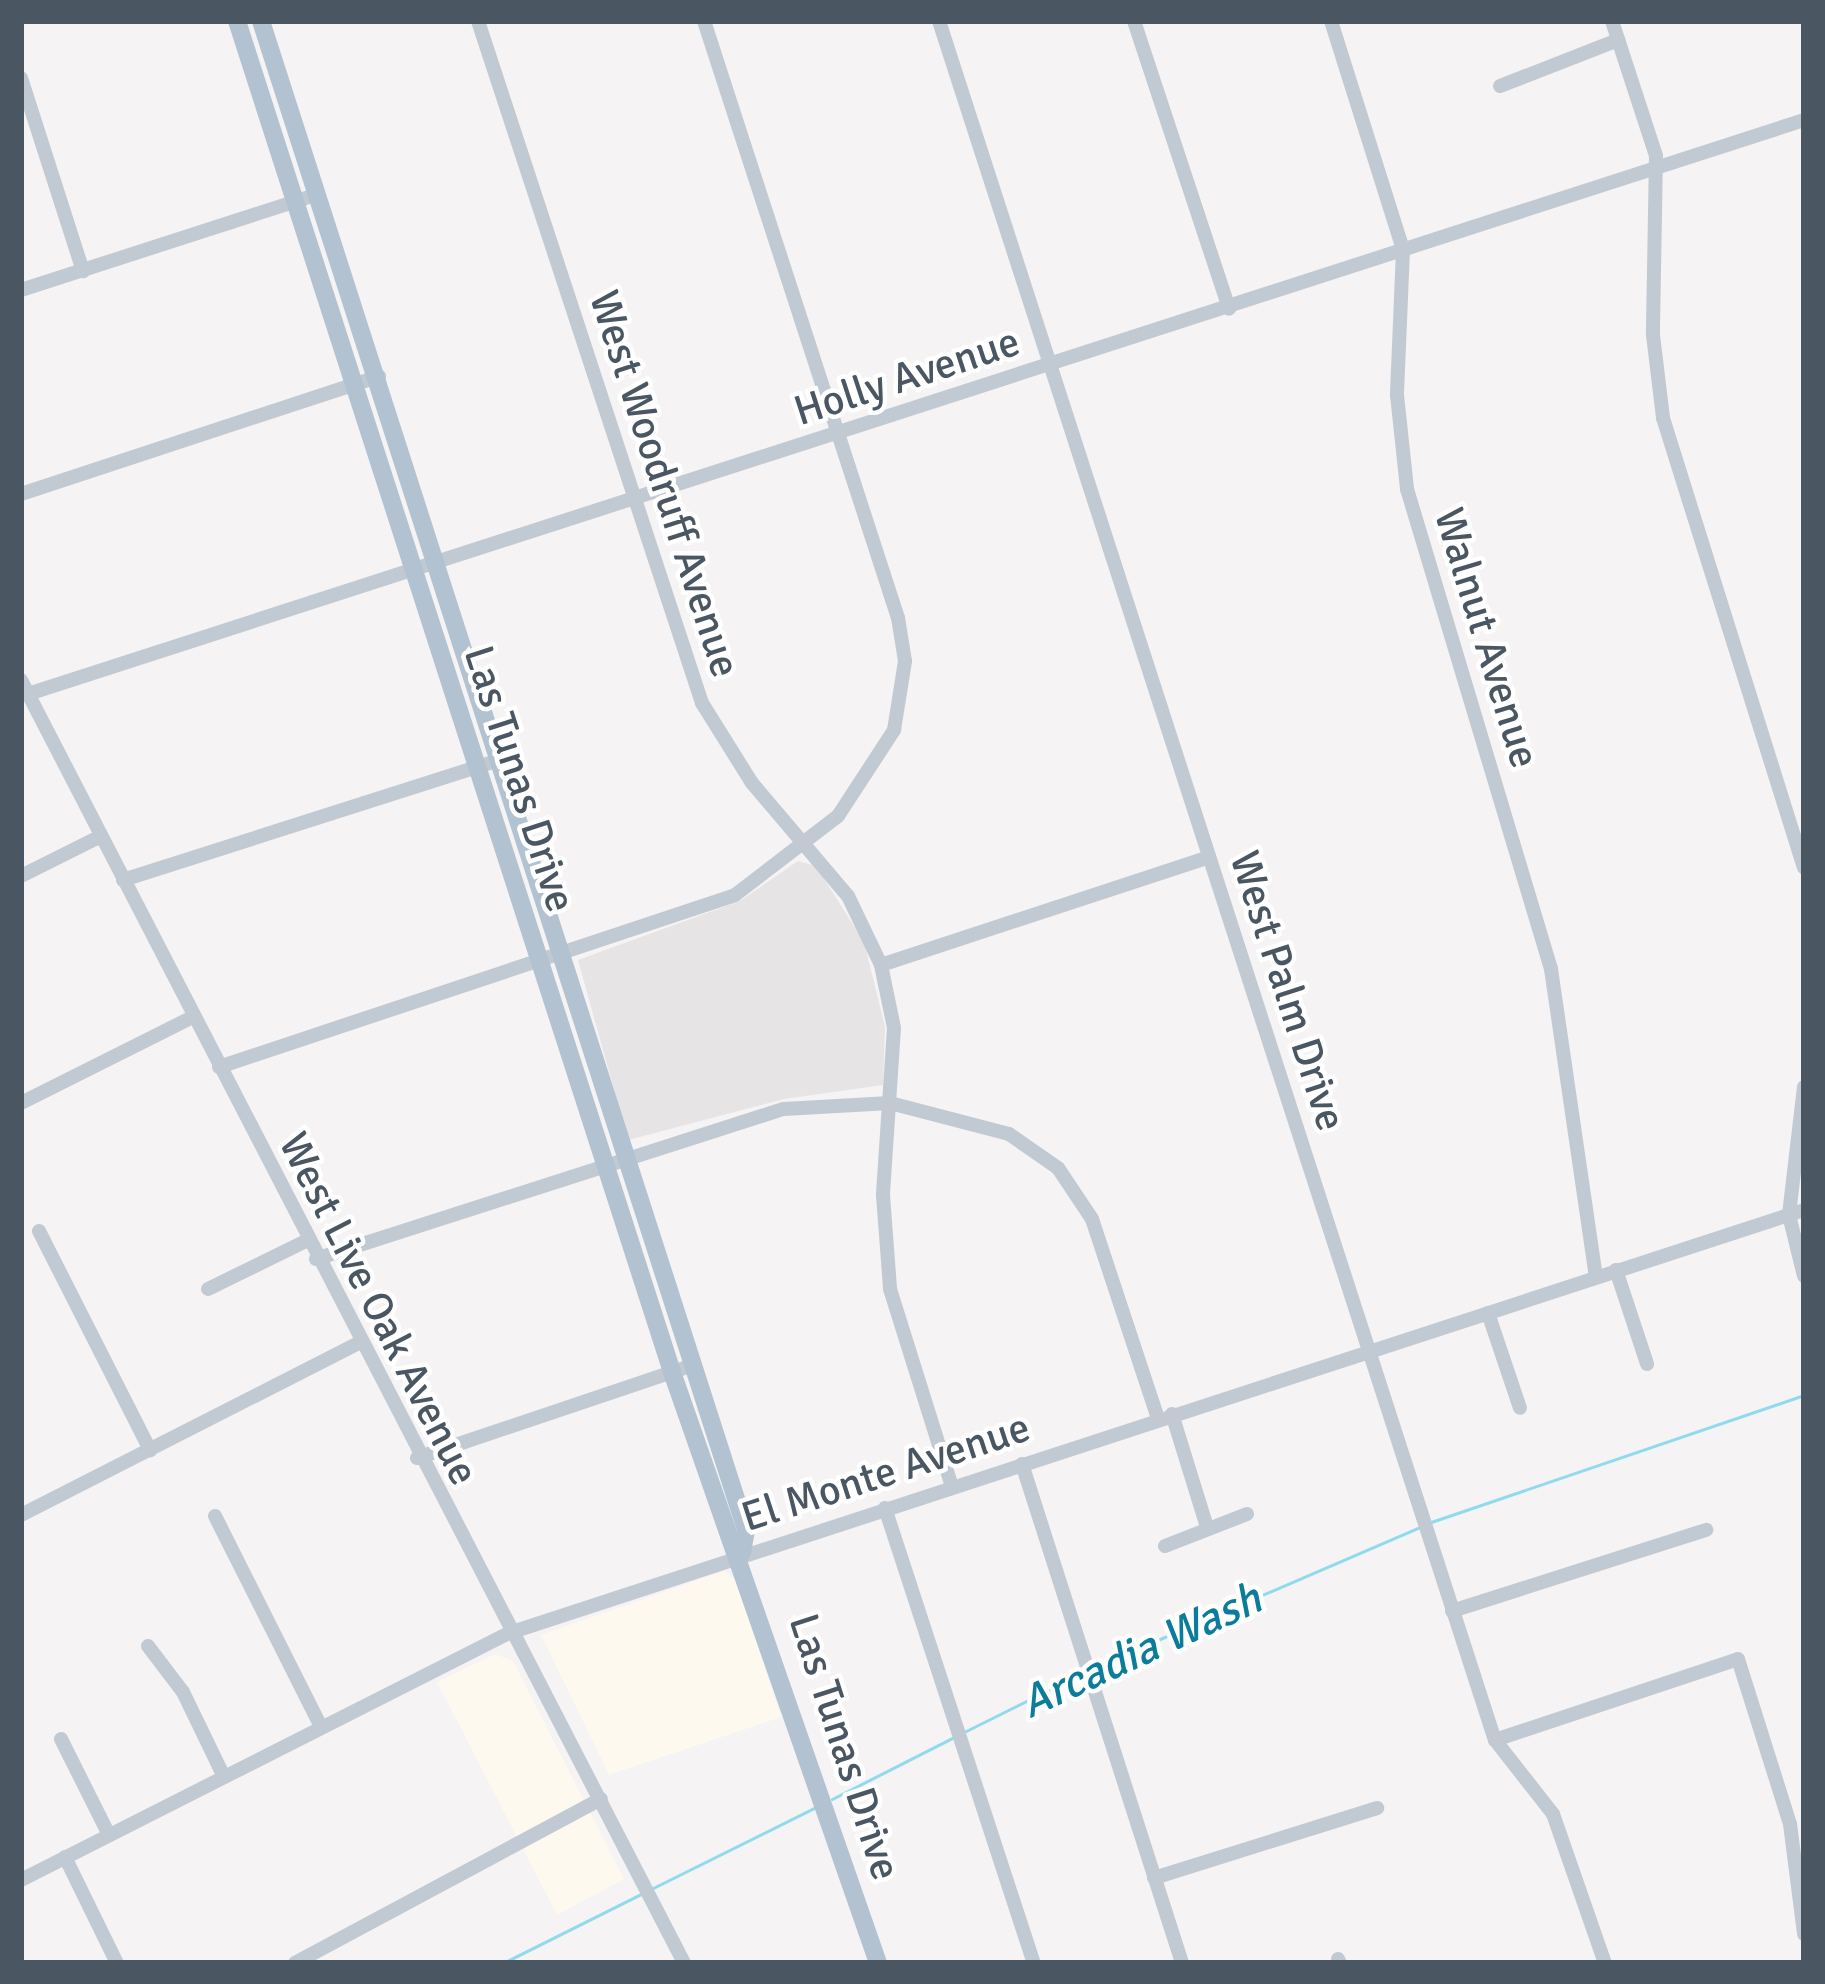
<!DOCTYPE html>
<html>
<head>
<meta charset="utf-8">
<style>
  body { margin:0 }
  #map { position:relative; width:1825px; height:1984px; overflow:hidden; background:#f5f3f3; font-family:Signika,sans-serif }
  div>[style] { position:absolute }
  .commercial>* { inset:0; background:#fdf9ef }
  .education>* { inset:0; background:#e6e4e5 }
  .stream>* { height:3px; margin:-1.5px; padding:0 1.5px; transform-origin:1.5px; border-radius:1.5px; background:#90daee }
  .minor>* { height:14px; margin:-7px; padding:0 7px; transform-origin:7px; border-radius:7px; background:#c1cad2 }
  .major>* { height:18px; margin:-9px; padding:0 9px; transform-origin:9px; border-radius:9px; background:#b3c2d1 }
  span { translate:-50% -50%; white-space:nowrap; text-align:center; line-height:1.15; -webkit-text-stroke:9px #fff; paint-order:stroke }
  .street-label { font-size:42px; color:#4a5661 }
  .water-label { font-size:45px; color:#0c7c9b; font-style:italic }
  .frame { position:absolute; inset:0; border:24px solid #4a5661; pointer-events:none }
</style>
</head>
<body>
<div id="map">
  <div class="commercial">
    <div style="clip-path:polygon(724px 1571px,736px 1580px,781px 1717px,609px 1775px,541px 1635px)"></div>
    <div style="clip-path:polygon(495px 1654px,513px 1661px,624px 1879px,557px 1915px,437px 1682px)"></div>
  </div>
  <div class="education">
    <div style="clip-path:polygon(798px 861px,816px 866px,864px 942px,885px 1027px,883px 1085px,784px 1099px,628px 1140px,578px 960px,740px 901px)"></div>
  </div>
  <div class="stream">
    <div style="left:1431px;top:1522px;width:394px;rotate:-18.8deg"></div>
    <div style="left:1095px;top:1667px;width:356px;rotate:-23.3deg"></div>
    <div style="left:966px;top:1731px;width:128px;rotate:-26.4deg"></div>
    <div style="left:832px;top:1799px;width:135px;rotate:-26.9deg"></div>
    <div style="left:649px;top:1890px;width:189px;rotate:-26.4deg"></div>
    <div style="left:503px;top:1963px;width:154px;rotate:-26.6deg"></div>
  </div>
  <div class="minor">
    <div style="left:478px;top:21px;width:718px;rotate:71.82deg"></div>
    <div style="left:702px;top:703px;width:94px;rotate:58deg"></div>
    <div style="left:752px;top:783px;width:148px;rotate:49.7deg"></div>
    <div style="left:848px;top:896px;width:76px;rotate:64.4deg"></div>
    <div style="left:881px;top:965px;width:64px;rotate:78.3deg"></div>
    <div style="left:894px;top:1028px;width:167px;rotate:93.8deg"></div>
    <div style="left:883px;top:1195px;width:94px;rotate:85.7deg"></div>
    <div style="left:890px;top:1289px;width:207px;rotate:72.6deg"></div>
    <div style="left:939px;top:21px;width:1807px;rotate:72.08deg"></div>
    <div style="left:1495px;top:1740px;width:94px;rotate:51.9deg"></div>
    <div style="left:1553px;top:1814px;width:158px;rotate:70.8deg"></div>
    <div style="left:1134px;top:21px;width:303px;rotate:71.7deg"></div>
    <div style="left:1331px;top:21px;width:240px;rotate:72.5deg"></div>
    <div style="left:1403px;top:250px;width:145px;rotate:92.4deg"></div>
    <div style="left:1397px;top:395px;width:95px;rotate:83.9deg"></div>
    <div style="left:1407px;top:489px;width:501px;rotate:73.3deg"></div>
    <div style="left:1551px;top:969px;width:311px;rotate:81.7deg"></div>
    <div style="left:1612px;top:21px;width:142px;rotate:71.9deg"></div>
    <div style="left:1656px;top:156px;width:179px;rotate:91deg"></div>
    <div style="left:1653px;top:335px;width:84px;rotate:83.1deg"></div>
    <div style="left:1663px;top:418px;width:471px;rotate:72.6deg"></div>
    <div style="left:21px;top:78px;width:203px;rotate:72.2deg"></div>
    <div style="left:1500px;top:86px;width:127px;rotate:-21.3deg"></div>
    <div style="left:21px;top:290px;width:312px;rotate:-17.9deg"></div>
    <div style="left:21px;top:494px;width:377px;rotate:-18.2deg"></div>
    <div style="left:21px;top:680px;width:1444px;rotate:62.67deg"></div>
    <div style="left:28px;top:694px;width:1866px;rotate:-17.91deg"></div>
    <div style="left:21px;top:876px;width:89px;rotate:-26.6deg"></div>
    <div style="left:123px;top:880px;width:392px;rotate:-17.7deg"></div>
    <div style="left:881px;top:965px;width:345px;rotate:-18.2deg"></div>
    <div style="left:219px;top:1067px;width:544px;rotate:-18.43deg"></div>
    <div style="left:735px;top:895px;width:130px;rotate:-37.5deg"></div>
    <div style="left:838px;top:816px;width:103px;rotate:-56.9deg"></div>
    <div style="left:894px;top:730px;width:70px;rotate:-80.9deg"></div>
    <div style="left:905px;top:661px;width:44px;rotate:-99.2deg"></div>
    <div style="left:898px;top:618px;width:628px;rotate:-108deg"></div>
    <div style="left:1804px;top:1087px;width:129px;rotate:96.7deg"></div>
    <div style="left:1789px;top:1215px;width:63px;rotate:76.2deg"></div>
    <div style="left:21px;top:1103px;width:192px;rotate:-26.6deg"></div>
    <div style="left:39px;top:1231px;width:246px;rotate:63.1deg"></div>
    <div style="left:316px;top:1259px;width:491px;rotate:-17.8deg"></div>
    <div style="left:784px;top:1109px;width:106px;rotate:-3.2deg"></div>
    <div style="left:890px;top:1103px;width:123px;rotate:14.6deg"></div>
    <div style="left:1009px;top:1134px;width:60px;rotate:34.8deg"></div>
    <div style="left:1058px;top:1168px;width:61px;rotate:56.3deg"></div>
    <div style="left:1092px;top:1219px;width:210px;rotate:71.7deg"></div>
    <div style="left:1616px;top:1270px;width:99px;rotate:71.7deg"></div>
    <div style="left:208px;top:1289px;width:109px;rotate:-26.1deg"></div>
    <div style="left:1488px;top:1313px;width:100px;rotate:71.4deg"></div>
    <div style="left:1172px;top:1414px;width:118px;rotate:72.8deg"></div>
    <div style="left:417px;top:1458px;width:291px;rotate:-18.6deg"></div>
    <div style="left:1022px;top:1464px;width:524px;rotate:72.22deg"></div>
    <div style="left:885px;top:1508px;width:479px;rotate:71.9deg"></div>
    <div style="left:21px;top:1515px;width:379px;rotate:-27deg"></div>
    <div style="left:215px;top:1516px;width:236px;rotate:63.3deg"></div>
    <div style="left:1165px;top:1546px;width:88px;rotate:-21.3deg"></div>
    <div style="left:1452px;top:1611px;width:267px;rotate:-17.7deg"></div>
    <div style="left:148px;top:1646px;width:58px;rotate:52.7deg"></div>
    <div style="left:183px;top:1692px;width:94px;rotate:64.2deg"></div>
    <div style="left:61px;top:1739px;width:107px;rotate:63.4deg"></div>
    <div style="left:1495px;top:1740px;width:256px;rotate:-18.4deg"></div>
    <div style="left:1738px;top:1659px;width:173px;rotate:72.5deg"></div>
    <div style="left:1790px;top:1824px;width:111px;rotate:82.7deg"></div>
    <div style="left:65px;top:1857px;width:118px;rotate:63.9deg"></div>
    <div style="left:1154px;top:1878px;width:234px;rotate:-17.4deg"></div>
    <div style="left:21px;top:1880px;width:547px;rotate:-26.85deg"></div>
    <div style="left:509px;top:1633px;width:1362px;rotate:-18.09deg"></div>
    <div style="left:1338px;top:1959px;width:4px;rotate:63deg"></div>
    <div style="left:295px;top:1963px;width:347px;rotate:-28.2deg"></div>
  </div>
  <div class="major">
    <div style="left:237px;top:21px;width:1419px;rotate:72.15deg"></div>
    <div style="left:672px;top:1372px;width:626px;rotate:70.78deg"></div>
    <div style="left:261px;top:21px;width:1585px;rotate:72.18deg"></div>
    <div style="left:746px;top:1530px;width:23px;rotate:100deg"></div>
  </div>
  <div class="street-label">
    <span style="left:907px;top:377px;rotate:-18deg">Holly Avenue</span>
    <span style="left:664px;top:484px;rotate:72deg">West Woodruff Avenue</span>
    <span style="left:1486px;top:638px;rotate:73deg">Walnut Avenue</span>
    <span style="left:519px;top:779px;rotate:72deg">Las Tunas Drive</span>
    <span style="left:1287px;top:991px;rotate:72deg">West Palm Drive</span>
    <span style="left:378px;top:1309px;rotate:63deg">West Live Oak Avenue</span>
    <span style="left:886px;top:1473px;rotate:-18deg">El Monte Avenue</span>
    <span style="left:844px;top:1747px;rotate:72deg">Las Tunas Drive</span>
  </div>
  <div class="water-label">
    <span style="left:1141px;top:1651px;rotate:-25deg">Arcadia Wash</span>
  </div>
  <div class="frame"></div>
</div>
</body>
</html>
